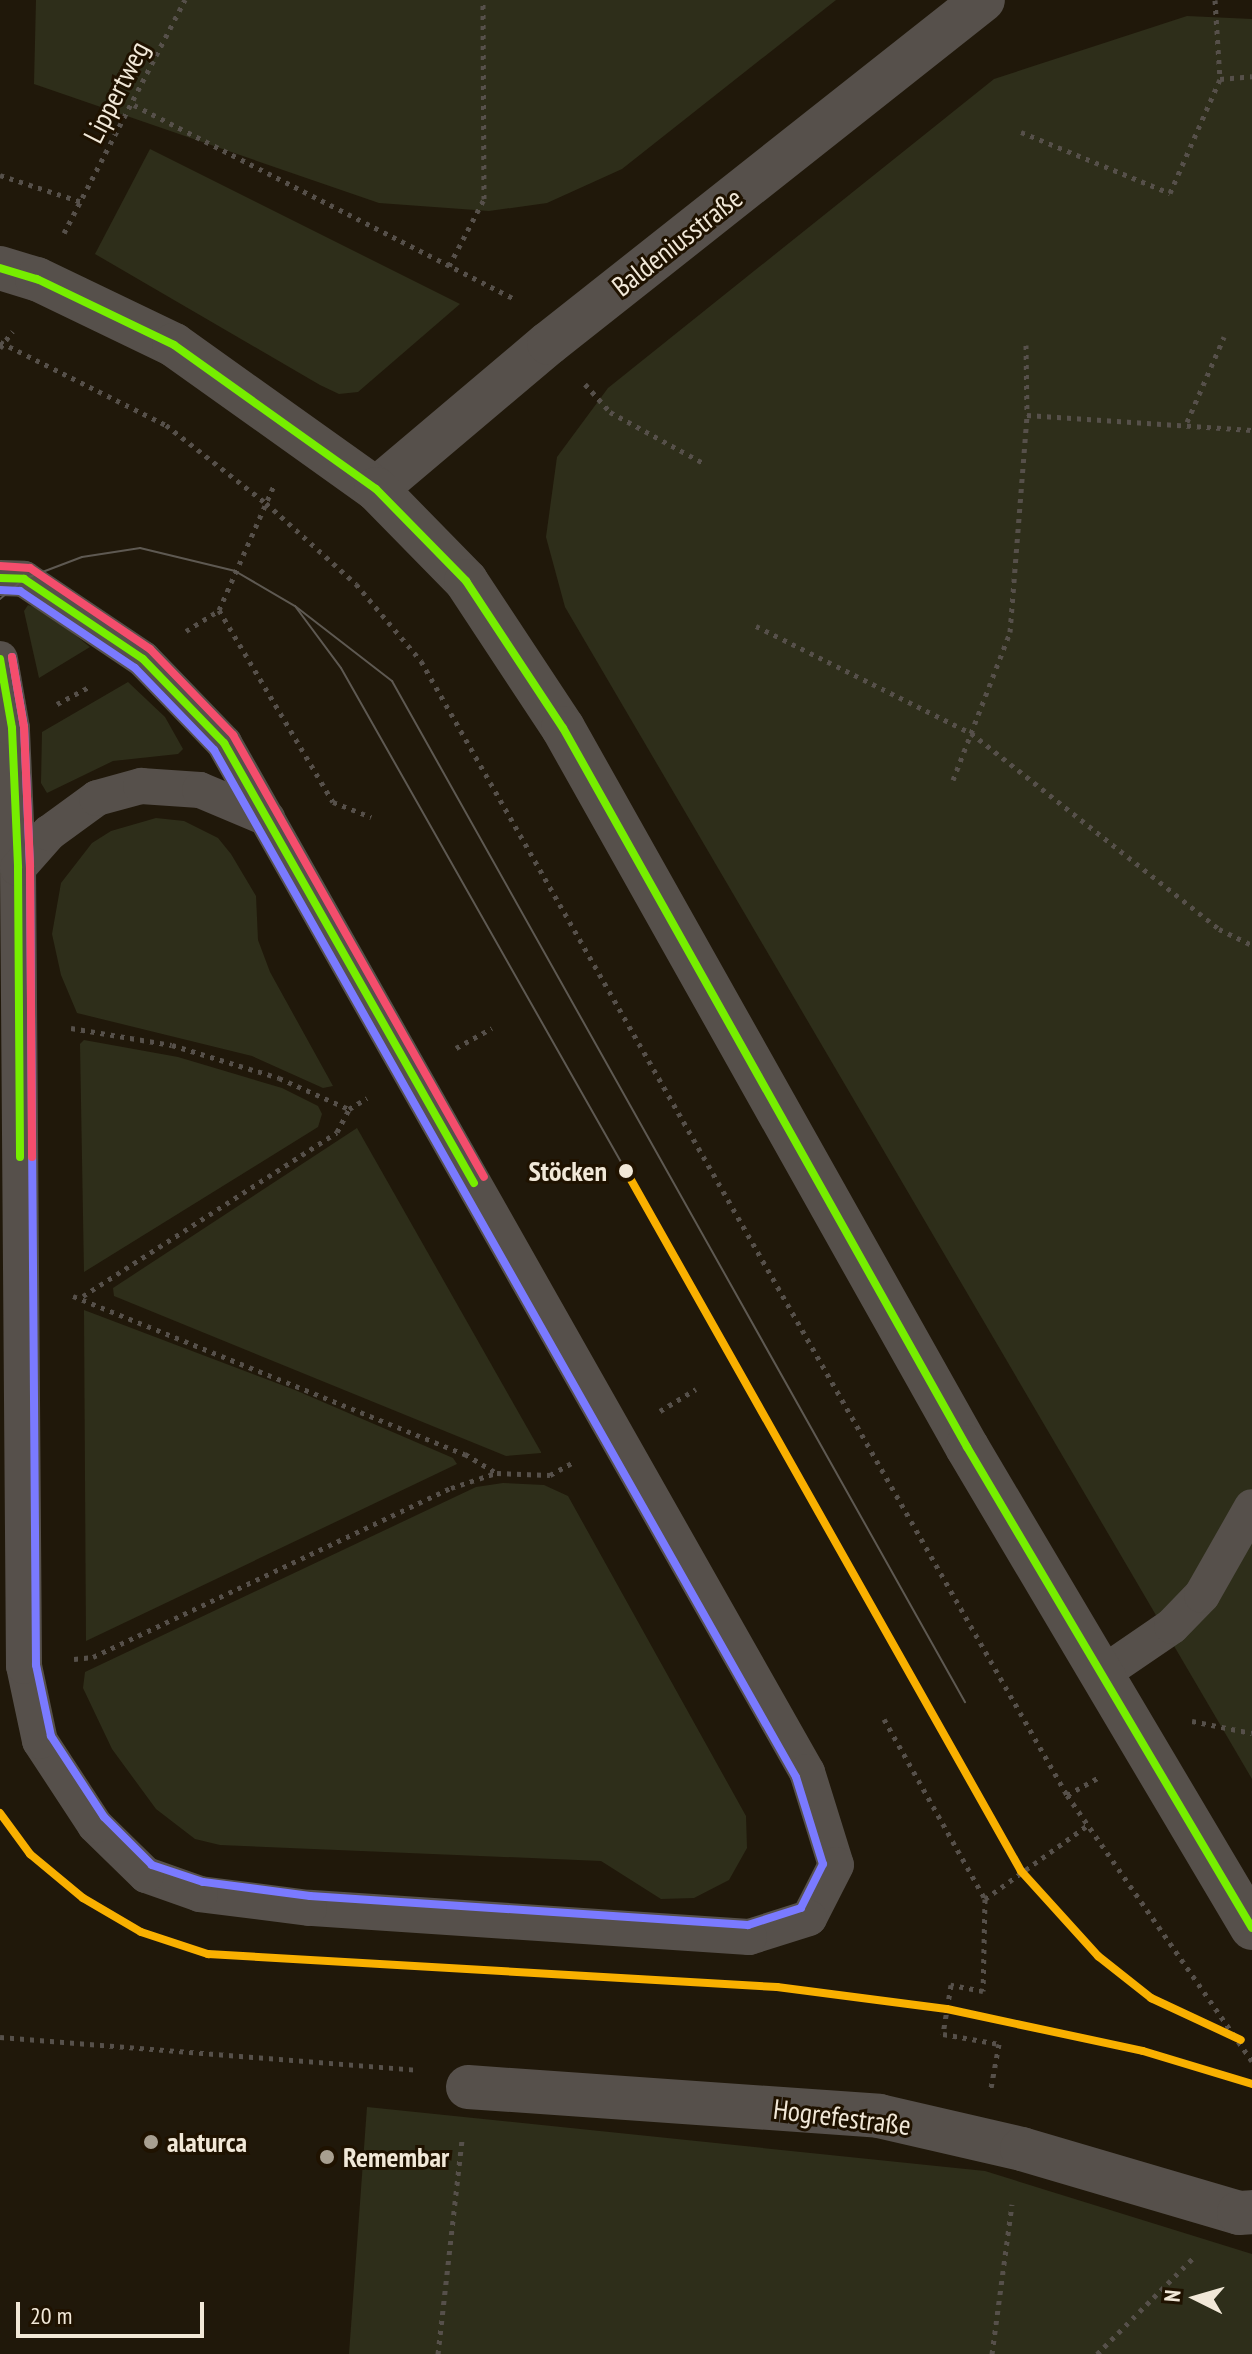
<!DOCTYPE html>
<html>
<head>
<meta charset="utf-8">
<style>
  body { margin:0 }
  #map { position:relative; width:1252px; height:2354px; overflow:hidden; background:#20180a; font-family:"PT Sans Narrow",sans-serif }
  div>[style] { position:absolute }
  .green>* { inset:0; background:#2e2e1a }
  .path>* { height:5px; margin-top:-2.5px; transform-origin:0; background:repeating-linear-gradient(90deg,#56504a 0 4px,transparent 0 10px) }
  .service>* { height:36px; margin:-18px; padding:0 18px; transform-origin:18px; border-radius:18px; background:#56504b }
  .minor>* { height:44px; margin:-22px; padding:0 22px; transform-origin:22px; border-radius:22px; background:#56504b }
  .tertiary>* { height:44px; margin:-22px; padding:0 22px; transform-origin:22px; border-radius:22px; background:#56504b }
  .tram>* { height:2px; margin:-1px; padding:0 1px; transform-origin:1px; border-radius:1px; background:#5e5952 }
  .bus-1>* { height:8px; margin:-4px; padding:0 4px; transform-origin:4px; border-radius:4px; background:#76ee00 }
  .bus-2>* { height:8px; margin:-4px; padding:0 4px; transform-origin:4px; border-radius:4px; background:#7a7aff }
  .bus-3>* { height:8px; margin:-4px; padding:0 4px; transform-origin:4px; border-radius:4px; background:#f44d6c }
  .tram-1>* { height:8px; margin:-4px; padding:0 4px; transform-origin:4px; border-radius:4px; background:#f9b000 }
  .dots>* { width:22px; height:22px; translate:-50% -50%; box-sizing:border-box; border:4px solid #1f1200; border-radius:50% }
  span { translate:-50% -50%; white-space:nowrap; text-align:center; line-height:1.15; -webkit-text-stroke:6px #1f1200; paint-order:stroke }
  .street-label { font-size:28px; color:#f1e8d8 }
  .stop-label { font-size:28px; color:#f1e8d8; font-weight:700 }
  .right { translate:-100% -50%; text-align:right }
  .poi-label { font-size:28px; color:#f1e8d8; font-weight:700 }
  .left { translate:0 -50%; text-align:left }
  .north { position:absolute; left:1156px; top:2258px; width:80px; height:80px; -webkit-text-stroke:6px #1f1200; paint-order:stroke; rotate:275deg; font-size:22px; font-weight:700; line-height:32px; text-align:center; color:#f1e8d8 }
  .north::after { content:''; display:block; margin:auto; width:28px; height:36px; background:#f1e8d8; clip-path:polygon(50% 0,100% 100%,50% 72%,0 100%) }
  .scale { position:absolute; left:16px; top:2302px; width:188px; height:36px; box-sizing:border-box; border:4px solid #f1e8d8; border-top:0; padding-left:10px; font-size:24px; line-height:28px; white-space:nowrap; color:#f1e8d8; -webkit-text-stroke:6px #1f1200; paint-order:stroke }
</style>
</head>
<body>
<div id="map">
  <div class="green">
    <div style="clip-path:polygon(36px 0,836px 0,622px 169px,547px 203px,489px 211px,379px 203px,34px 84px)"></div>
    <div style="clip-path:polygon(1187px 16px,1252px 19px,1252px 1779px,565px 607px,546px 537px,557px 457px,608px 388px,994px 79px)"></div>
    <div style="clip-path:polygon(150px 149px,460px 304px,358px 392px,339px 394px,320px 385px,95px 254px)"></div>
    <div style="clip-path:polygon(28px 605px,44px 610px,90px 647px,39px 678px,24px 611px)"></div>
    <div style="clip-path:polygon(128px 682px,165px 717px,183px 749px,178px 754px,113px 761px,47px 793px,41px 783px,42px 732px)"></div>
    <div style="clip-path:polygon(156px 818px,184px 821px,218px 838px,231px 854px,256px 896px,258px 940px,270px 972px,333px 1086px,323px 1088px,252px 1056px,77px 1013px,61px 975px,52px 934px,61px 883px,92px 843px,111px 831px)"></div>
    <div style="clip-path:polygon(84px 1040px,178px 1057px,282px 1088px,318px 1106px,322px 1114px,318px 1127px,84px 1272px,80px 1044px)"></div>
    <div style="clip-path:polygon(357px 1128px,541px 1452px,541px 1453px,506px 1456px,114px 1296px,113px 1288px)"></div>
    <div style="clip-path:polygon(84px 1310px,295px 1390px,453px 1458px,457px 1464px,86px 1641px)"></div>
    <div style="clip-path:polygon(503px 1483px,544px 1485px,568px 1496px,746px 1816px,747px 1848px,729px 1880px,694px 1898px,661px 1899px,601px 1861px,220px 1845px,195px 1839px,156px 1809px,112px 1749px,83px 1688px,85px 1672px,476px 1487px)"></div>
    <div style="clip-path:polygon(367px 2107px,985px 2171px,1252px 2254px,1252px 2354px,349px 2354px)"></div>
  </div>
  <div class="path">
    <div style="left:1215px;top:0;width:79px;rotate:86.4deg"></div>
    <div style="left:134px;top:105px;width:427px;rotate:27deg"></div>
    <div style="left:1021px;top:132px;width:161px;rotate:22.3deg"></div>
    <div style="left:1170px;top:193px;width:124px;rotate:-66.3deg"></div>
    <div style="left:1220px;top:79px;width:32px;rotate:-5deg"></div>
    <div style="left:0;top:175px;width:86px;rotate:18.2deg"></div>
    <div style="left:64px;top:233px;width:263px;rotate:-62.6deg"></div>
    <div style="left:449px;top:266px;width:76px;rotate:-62.4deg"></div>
    <div style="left:484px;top:199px;width:199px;rotate:-90.3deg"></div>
    <div style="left:0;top:342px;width:186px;rotate:26.6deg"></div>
    <div style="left:166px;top:425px;width:127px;rotate:38deg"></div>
    <div style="left:266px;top:503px;width:121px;rotate:42deg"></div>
    <div style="left:356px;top:584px;width:101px;rotate:49.8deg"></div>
    <div style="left:421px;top:661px;width:1305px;rotate:60.33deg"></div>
    <div style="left:1067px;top:1795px;width:324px;rotate:55.2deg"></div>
    <div style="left:1026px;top:345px;width:70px;rotate:89.2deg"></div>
    <div style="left:1027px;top:415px;width:225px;rotate:3.8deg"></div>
    <div style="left:0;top:348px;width:21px;rotate:-53deg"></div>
    <div style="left:585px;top:384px;width:38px;rotate:48deg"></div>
    <div style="left:610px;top:412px;width:106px;rotate:28.7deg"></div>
    <div style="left:1187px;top:422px;width:93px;rotate:-66.5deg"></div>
    <div style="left:219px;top:610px;width:223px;rotate:59.3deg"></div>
    <div style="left:333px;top:802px;width:41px;rotate:21.5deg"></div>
    <div style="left:756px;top:626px;width:240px;rotate:26.5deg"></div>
    <div style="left:971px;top:733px;width:316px;rotate:38.3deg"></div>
    <div style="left:1219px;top:929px;width:37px;rotate:26deg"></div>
    <div style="left:186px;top:631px;width:39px;rotate:-32deg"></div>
    <div style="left:219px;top:610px;width:139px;rotate:-66.2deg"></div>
    <div style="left:57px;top:704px;width:38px;rotate:-28deg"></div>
    <div style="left:953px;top:780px;width:159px;rotate:-68.9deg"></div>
    <div style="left:1010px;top:632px;width:218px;rotate:-85.5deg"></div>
    <div style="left:71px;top:1028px;width:102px;rotate:9.6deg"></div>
    <div style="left:172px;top:1045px;width:112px;rotate:17.1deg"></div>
    <div style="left:279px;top:1078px;width:77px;rotate:23.9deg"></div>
    <div style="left:456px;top:1048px;width:41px;rotate:-29.1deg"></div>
    <div style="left:73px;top:1296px;width:423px;rotate:22deg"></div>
    <div style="left:465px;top:1454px;width:37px;rotate:31deg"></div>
    <div style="left:497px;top:1473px;width:53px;rotate:2.2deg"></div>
    <div style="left:550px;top:1475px;width:29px;rotate:-29deg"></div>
    <div style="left:83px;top:1296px;width:302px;rotate:-32.8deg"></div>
    <div style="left:337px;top:1132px;width:26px;rotate:-62deg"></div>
    <div style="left:349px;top:1109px;width:21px;rotate:-31deg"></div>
    <div style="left:660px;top:1411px;width:42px;rotate:-31.4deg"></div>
    <div style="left:74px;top:1659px;width:19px;rotate:-6deg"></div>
    <div style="left:93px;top:1657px;width:396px;rotate:-25.3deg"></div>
    <div style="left:451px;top:1488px;width:47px;rotate:-18.4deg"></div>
    <div style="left:884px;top:1719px;width:206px;rotate:60.7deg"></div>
    <div style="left:985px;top:1899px;width:127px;rotate:-35.7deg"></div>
    <div style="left:1192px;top:1721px;width:61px;rotate:11.3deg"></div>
    <div style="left:1067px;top:1795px;width:35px;rotate:-29deg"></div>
    <div style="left:985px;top:1899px;width:92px;rotate:91.2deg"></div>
    <div style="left:983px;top:1991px;width:33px;rotate:-169deg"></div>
    <div style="left:951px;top:1985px;width:50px;rotate:99.3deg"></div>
    <div style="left:943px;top:2034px;width:57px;rotate:10.1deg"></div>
    <div style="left:999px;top:2044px;width:45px;rotate:100.3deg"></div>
    <div style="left:0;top:2037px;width:419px;rotate:4.5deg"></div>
    <div style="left:438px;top:2354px;width:215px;rotate:-83.6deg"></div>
    <div style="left:992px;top:2354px;width:151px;rotate:-82.4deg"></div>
    <div style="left:1097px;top:2354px;width:139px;rotate:-45deg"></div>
  </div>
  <div class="service">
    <div style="left:0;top:578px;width:24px;rotate:2deg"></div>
    <div style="left:24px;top:579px;width:143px;rotate:33.9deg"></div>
    <div style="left:143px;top:659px;width:117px;rotate:46deg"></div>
    <div style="left:224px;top:743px;width:1183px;rotate:60.47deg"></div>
    <div style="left:807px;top:1772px;width:97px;rotate:72.7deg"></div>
    <div style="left:836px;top:1865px;width:59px;rotate:117deg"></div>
    <div style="left:809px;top:1918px;width:63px;rotate:162.4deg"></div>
    <div style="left:749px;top:1937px;width:441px;rotate:-176.2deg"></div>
    <div style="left:309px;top:1908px;width:110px;rotate:-172.7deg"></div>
    <div style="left:200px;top:1894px;width:57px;rotate:-160.6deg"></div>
    <div style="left:146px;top:1875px;width:71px;rotate:-135.6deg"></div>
    <div style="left:95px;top:1825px;width:100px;rotate:-123.2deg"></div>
    <div style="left:40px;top:1741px;width:77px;rotate:-102deg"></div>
    <div style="left:24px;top:1666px;width:798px;rotate:-90.43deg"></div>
    <div style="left:18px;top:868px;width:140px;rotate:-92.5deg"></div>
    <div style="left:12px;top:728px;width:70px;rotate:-99.9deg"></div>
    <div style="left:18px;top:868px;width:47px;rotate:-48.5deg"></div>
    <div style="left:49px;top:833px;width:59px;rotate:-36.1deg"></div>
    <div style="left:97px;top:798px;width:46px;rotate:-15.3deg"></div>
    <div style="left:141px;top:786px;width:59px;rotate:3.9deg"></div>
    <div style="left:200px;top:790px;width:73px;rotate:22.7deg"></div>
    <div style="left:1099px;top:1676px;width:88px;rotate:-34.4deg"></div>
    <div style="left:1172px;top:1626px;width:43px;rotate:-45.9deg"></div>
    <div style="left:1202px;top:1595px;width:101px;rotate:-60.4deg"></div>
  </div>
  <div class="minor">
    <div style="left:376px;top:489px;width:226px;rotate:-40.2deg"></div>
    <div style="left:549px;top:343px;width:553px;rotate:-38.32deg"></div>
    <div style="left:468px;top:2087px;width:412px;rotate:4deg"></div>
    <div style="left:879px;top:2116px;width:147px;rotate:13deg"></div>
    <div style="left:1022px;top:2149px;width:226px;rotate:16.4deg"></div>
    <div style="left:1239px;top:2213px;width:13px;rotate:-4deg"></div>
  </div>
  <div class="tertiary">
    <div style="left:0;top:268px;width:39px;rotate:17deg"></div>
    <div style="left:37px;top:279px;width:152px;rotate:25.7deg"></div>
    <div style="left:174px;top:345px;width:248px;rotate:35.5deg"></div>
    <div style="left:376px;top:489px;width:129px;rotate:45.6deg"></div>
    <div style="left:466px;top:581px;width:176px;rotate:56.6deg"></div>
    <div style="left:563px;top:728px;width:825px;rotate:60.67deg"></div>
    <div style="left:967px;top:1447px;width:559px;rotate:59.35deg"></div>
  </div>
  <div class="tram">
    <div style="left:0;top:599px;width:31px;rotate:-40deg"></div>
    <div style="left:24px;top:579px;width:62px;rotate:-20.8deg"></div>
    <div style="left:82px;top:557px;width:59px;rotate:-8.8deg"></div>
    <div style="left:140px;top:548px;width:98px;rotate:13.6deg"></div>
    <div style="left:235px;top:571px;width:69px;rotate:30.3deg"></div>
    <div style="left:295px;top:606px;width:77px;rotate:53.4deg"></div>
    <div style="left:341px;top:668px;width:578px;rotate:60.46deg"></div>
    <div style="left:295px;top:606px;width:123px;rotate:37.7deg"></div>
    <div style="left:392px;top:681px;width:1171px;rotate:60.7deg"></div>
  </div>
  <div class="bus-1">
    <div style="left:0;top:268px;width:39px;rotate:17deg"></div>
    <div style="left:37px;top:279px;width:152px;rotate:25.7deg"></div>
    <div style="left:174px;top:345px;width:248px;rotate:35.5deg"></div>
    <div style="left:376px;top:489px;width:129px;rotate:45.6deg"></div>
    <div style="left:466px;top:581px;width:176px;rotate:56.6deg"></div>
    <div style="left:563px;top:728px;width:825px;rotate:60.67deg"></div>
    <div style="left:967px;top:1447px;width:559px;rotate:59.35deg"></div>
    <div style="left:0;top:578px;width:24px;rotate:2deg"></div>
    <div style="left:24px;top:579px;width:143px;rotate:33.9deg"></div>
    <div style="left:143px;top:659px;width:117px;rotate:46deg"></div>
    <div style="left:224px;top:743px;width:506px;rotate:60.4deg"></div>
    <div style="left:0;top:659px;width:70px;rotate:80.1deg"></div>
    <div style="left:12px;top:728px;width:140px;rotate:87.5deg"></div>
    <div style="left:18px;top:868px;width:289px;rotate:89.6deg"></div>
  </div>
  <div class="bus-2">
    <div style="left:0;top:590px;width:20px;rotate:3deg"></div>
    <div style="left:20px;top:591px;width:138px;rotate:33.8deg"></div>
    <div style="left:135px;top:668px;width:114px;rotate:46.1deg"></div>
    <div style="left:214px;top:750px;width:1180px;rotate:60.46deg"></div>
    <div style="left:796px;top:1777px;width:91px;rotate:72.8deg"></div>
    <div style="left:823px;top:1864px;width:49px;rotate:116.6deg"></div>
    <div style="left:801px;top:1908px;width:56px;rotate:162.2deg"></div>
    <div style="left:748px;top:1925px;width:439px;rotate:-176.2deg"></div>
    <div style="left:310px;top:1896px;width:108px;rotate:-172.5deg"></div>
    <div style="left:203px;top:1882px;width:54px;rotate:-161.6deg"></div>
    <div style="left:152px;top:1865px;width:68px;rotate:-135deg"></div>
    <div style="left:104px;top:1817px;width:97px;rotate:-123.2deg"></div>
    <div style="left:51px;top:1736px;width:73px;rotate:-101.9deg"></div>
    <div style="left:36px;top:1665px;width:797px;rotate:-90.43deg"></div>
    <div style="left:30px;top:868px;width:141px;rotate:-92.4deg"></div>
    <div style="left:24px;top:727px;width:71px;rotate:-99.7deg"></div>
  </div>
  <div class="bus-3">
    <div style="left:0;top:566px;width:30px;rotate:4deg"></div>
    <div style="left:30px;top:568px;width:145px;rotate:34deg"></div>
    <div style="left:150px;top:649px;width:120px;rotate:46deg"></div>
    <div style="left:233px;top:735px;width:508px;rotate:60.41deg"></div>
    <div style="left:12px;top:657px;width:71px;rotate:80.3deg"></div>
    <div style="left:24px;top:727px;width:140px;rotate:87.5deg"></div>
    <div style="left:30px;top:867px;width:290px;rotate:89.6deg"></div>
  </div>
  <div class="tram-1">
    <div style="left:626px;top:1171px;width:804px;rotate:60.56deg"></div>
    <div style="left:1021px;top:1871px;width:115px;rotate:47.8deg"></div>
    <div style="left:1098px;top:1956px;width:68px;rotate:38.4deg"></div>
    <div style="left:1151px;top:1998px;width:99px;rotate:25deg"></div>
    <div style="left:0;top:1813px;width:51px;rotate:53.8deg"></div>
    <div style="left:30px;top:1854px;width:69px;rotate:39.7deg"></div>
    <div style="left:83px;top:1898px;width:67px;rotate:30.4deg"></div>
    <div style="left:141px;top:1932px;width:71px;rotate:18.2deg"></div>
    <div style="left:208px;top:1954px;width:570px;rotate:3.32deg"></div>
    <div style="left:777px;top:1987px;width:171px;rotate:7.4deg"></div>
    <div style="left:947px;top:2009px;width:200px;rotate:12.1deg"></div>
    <div style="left:1143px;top:2051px;width:114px;rotate:16.8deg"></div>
  </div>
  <div class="dots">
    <div style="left:626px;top:1171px;background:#f1e8d8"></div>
    <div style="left:151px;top:2142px;background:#a89f90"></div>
    <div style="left:327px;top:2157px;background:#a89f90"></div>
  </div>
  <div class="street-label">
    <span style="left:116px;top:92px;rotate:-63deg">Lippertweg</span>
    <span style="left:677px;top:242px;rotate:-38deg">Baldeniusstraße</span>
    <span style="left:842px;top:2117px;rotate:7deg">Hogrefestraße</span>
  </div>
  <div class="stop-label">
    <span class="right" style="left:607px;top:1171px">Stöcken</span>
  </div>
  <div class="poi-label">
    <span class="left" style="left:167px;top:2142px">alaturca</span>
    <span class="left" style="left:343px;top:2157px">Remembar</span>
  </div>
  <div class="north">N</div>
  <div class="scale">20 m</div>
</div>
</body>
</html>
